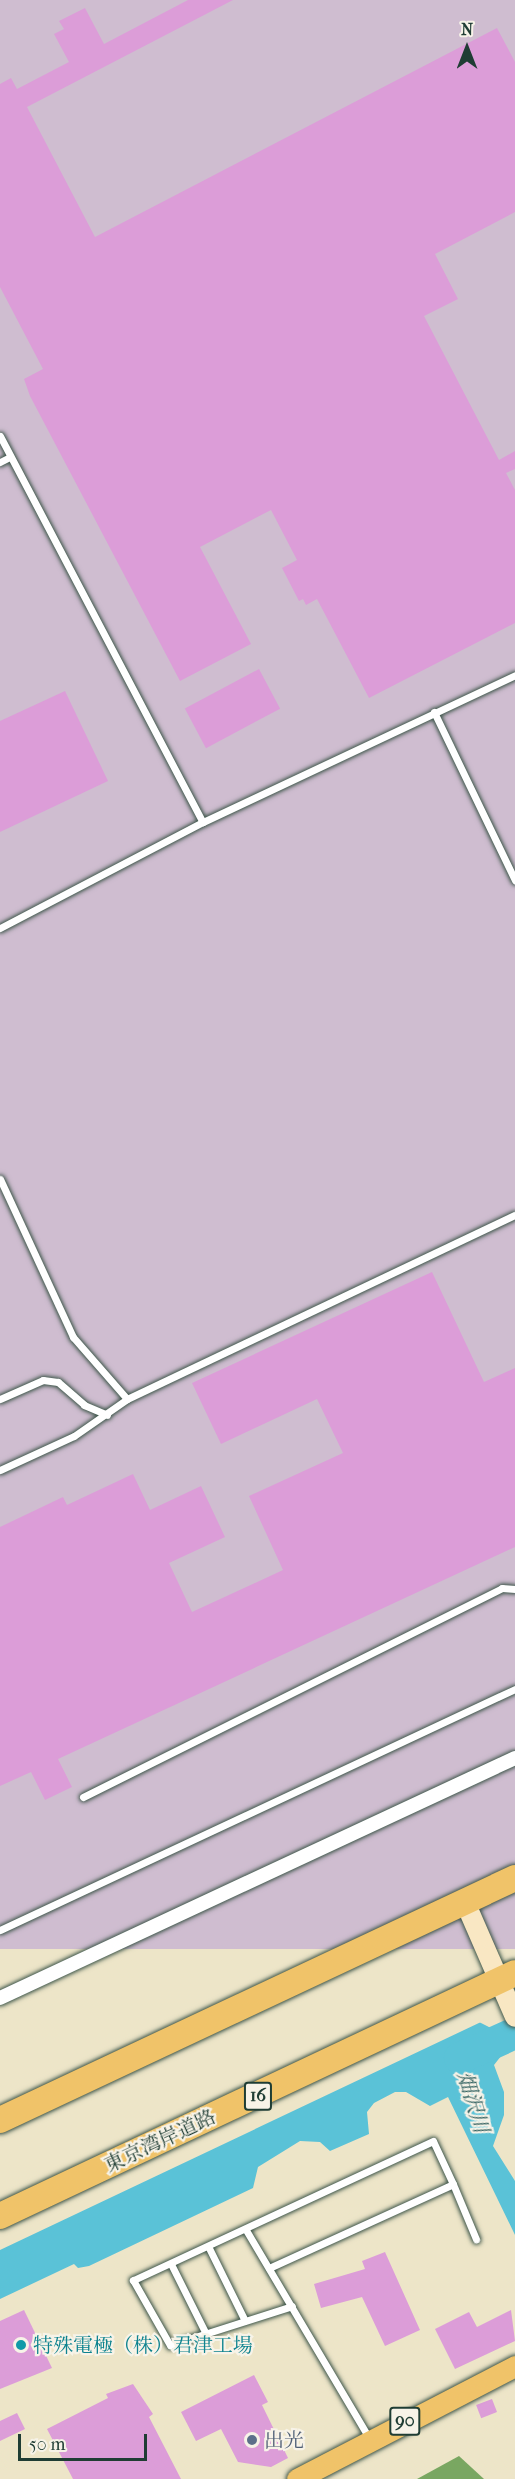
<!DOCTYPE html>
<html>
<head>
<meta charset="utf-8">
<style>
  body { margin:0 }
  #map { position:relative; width:515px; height:2479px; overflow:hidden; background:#ede5c8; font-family:"IM FELL French Canon","Noto Serif JP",serif }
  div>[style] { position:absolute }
  .industrial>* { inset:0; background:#cfbdd0; transform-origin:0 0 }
  .forest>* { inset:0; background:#79a761 }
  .water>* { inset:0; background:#5ac2d7 }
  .pier>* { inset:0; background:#ede5c8 }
  .river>* { height:32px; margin:-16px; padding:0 16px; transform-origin:16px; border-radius:16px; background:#5ac2d7 }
  .building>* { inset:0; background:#dc9dd8; transform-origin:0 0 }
  .roads { filter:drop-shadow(0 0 2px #3e564a) drop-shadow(0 0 2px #3e564a) }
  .lane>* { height:7px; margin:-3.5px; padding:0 3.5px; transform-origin:3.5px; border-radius:3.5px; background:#fff }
  .street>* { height:14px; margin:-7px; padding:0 7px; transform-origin:7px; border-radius:7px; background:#fff }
  .secondary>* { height:20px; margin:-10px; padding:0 10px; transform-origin:10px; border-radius:10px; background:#f9e7c3 }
  .primary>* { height:21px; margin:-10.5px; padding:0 10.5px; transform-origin:10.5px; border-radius:10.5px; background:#f0c369 }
  .highway>* { height:26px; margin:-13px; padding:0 13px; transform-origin:13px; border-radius:13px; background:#f0c369 }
  .dots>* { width:16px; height:16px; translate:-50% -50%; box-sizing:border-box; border:3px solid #f7f3e8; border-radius:50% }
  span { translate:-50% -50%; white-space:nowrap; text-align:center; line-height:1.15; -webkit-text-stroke:4.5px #f7f3e8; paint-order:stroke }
  .shield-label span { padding:2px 4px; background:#f7f3e8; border:2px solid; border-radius:4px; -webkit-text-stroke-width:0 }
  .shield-label { font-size:18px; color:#1f3d34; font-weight:700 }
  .street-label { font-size:20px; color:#1f3d34 }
  .culture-label { font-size:20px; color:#0d838f }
  .left { translate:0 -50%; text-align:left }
  .service-label { font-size:20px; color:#4e5e75 }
  .water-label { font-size:21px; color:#2e5e5d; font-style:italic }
  .north { position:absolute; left:437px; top:18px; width:60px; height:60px; -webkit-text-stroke:4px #f7f3e8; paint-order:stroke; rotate:0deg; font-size:16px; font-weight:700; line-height:24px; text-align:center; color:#1f3d34 }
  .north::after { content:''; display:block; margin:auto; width:21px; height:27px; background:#1f3d34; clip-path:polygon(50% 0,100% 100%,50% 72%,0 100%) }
  .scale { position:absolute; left:18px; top:2434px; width:129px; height:27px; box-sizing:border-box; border:3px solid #1f3d34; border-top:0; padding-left:8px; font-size:18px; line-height:21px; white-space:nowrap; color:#1f3d34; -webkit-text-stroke:4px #f7f3e8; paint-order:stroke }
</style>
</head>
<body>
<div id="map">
  <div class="industrial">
    <div style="left:0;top:0;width:515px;height:1949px"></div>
  </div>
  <div class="forest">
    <div style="clip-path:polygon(459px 2456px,484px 2479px,417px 2479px)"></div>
  </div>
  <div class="water">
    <div style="clip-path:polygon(481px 2022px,495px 2030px,505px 2051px,494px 2065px,504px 2092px,504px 2115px,493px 2146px,515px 2181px,515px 2235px,448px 2097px,430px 2106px,406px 2092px,395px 2092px,374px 2103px,367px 2112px,369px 2134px,330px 2151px,320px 2142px,300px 2141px,258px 2167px,253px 2188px,89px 2266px,78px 2268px,74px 2264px,0 2299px,0 2250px)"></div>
  </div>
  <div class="pier">
    <div style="clip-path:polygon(482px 2019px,498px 2029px,507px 2053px,495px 2030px,477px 2021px)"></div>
  </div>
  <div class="river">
    <div style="left:460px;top:2058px;width:60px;rotate:-24.4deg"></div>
  </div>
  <div class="building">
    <div style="clip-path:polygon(188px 0,233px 0,27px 107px,95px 237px,497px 28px,515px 62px,515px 212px,435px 254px,458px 299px,424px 316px,499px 460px,515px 451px,515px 469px,506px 473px,515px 490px,515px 623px,369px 698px,317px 599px,306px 605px,303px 599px,299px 601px,282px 568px,297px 560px,271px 510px,200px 547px,251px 644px,180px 681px,30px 396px,24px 379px,43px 369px,0 287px,0 84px,11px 78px,17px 89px,69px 62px,54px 34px,64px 29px,59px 21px,85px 8px,104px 44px)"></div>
    <div style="left:259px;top:669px;width:45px;height:84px;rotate:62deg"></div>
    <div style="clip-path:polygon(65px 691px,108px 781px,0 832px,0 721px)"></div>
    <div style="clip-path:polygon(432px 1272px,484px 1382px,515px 1368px,515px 1547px,58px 1759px,72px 1787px,45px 1800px,31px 1772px,0 1786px,0 1527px,63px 1497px,67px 1505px,133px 1474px,150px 1510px,201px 1486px,225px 1537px,169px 1563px,192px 1612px,283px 1570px,249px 1496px,343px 1453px,317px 1399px,221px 1444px,192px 1383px)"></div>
    <div style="clip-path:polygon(385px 2252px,420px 2330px,385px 2346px,362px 2297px,321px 2308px,314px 2284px,365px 2269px,362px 2261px)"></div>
    <div style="clip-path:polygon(24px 2310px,52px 2368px,0 2389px,0 2321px)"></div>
    <div style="clip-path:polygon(511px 2310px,515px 2341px,455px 2369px,435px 2329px,469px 2312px,477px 2327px)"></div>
    <div style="clip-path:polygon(254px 2375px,268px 2402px,262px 2405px,288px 2458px,271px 2467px,238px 2462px,221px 2429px,196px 2441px,181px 2412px)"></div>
    <div style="clip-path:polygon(133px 2384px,153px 2414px,149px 2417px,181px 2479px,73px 2479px,47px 2429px,108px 2398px,106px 2394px)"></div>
    <div style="left:492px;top:2399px;width:14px;height:17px;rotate:69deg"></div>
    <div style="clip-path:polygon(17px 2413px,25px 2429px,0 2441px,0 2421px)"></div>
  </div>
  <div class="roads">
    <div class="lane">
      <div style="left:0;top:436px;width:436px;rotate:62.3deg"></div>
      <div style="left:0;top:462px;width:11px;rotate:-27deg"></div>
      <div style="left:434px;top:712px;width:187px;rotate:64.3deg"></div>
      <div style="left:0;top:928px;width:229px;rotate:-27.6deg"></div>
      <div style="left:203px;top:822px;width:345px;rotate:-25.2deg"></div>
      <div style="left:0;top:1179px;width:174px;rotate:65.2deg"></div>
      <div style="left:73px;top:1337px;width:82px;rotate:48.9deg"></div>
      <div style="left:0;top:1399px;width:47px;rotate:-23.8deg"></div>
      <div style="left:43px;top:1380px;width:15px;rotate:8deg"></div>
      <div style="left:58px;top:1382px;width:35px;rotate:41deg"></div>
      <div style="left:84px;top:1405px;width:25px;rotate:23deg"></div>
      <div style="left:0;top:1470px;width:81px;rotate:-24.7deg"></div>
      <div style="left:74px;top:1436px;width:65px;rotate:-34.9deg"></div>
      <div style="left:127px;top:1399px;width:429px;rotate:-25.4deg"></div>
      <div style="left:83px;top:1797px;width:468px;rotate:-26.5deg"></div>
      <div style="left:502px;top:1588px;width:13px;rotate:4deg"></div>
      <div style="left:0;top:1930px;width:569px;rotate:-25.08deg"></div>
      <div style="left:453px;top:2184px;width:60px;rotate:67.3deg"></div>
      <div style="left:246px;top:2230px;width:242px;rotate:59.4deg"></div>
      <div style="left:209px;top:2248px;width:81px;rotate:63.7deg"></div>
      <div style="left:171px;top:2264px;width:78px;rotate:63.4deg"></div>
      <div style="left:269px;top:2268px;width:202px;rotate:-24.5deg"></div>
      <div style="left:453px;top:2184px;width:47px;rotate:-114.9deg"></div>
      <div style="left:433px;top:2141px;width:331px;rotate:155.1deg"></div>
      <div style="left:133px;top:2280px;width:75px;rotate:60.4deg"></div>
      <div style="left:170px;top:2345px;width:128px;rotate:-17.7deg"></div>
    </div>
    <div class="street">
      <div style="left:0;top:1998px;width:568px;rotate:-24.99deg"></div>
    </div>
    <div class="secondary">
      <div style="left:465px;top:1902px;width:125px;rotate:66.5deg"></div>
    </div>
    <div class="primary">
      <div style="left:297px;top:2479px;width:246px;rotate:-27.4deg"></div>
    </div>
    <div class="highway">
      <div style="left:0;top:2120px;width:569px;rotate:-25.17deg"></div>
      <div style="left:0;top:2216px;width:569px;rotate:-25.26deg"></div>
    </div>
  </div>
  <div class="dots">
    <div style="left:21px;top:2345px;background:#0f9aa8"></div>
    <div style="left:252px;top:2440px;background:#5c6f8a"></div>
  </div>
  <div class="shield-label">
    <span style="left:258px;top:2096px">16</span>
    <span style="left:405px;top:2421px">90</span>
  </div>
  <div class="street-label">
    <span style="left:160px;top:2141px;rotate:-25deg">東京湾岸道路</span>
  </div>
  <div class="culture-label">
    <span class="left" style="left:33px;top:2345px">特殊電極（株）君津工場</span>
  </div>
  <div class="service-label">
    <span class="left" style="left:264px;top:2440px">出光</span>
  </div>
  <div class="water-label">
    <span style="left:473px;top:2102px;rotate:73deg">畑沢川</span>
  </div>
  <div class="north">N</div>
  <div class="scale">50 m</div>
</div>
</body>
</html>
